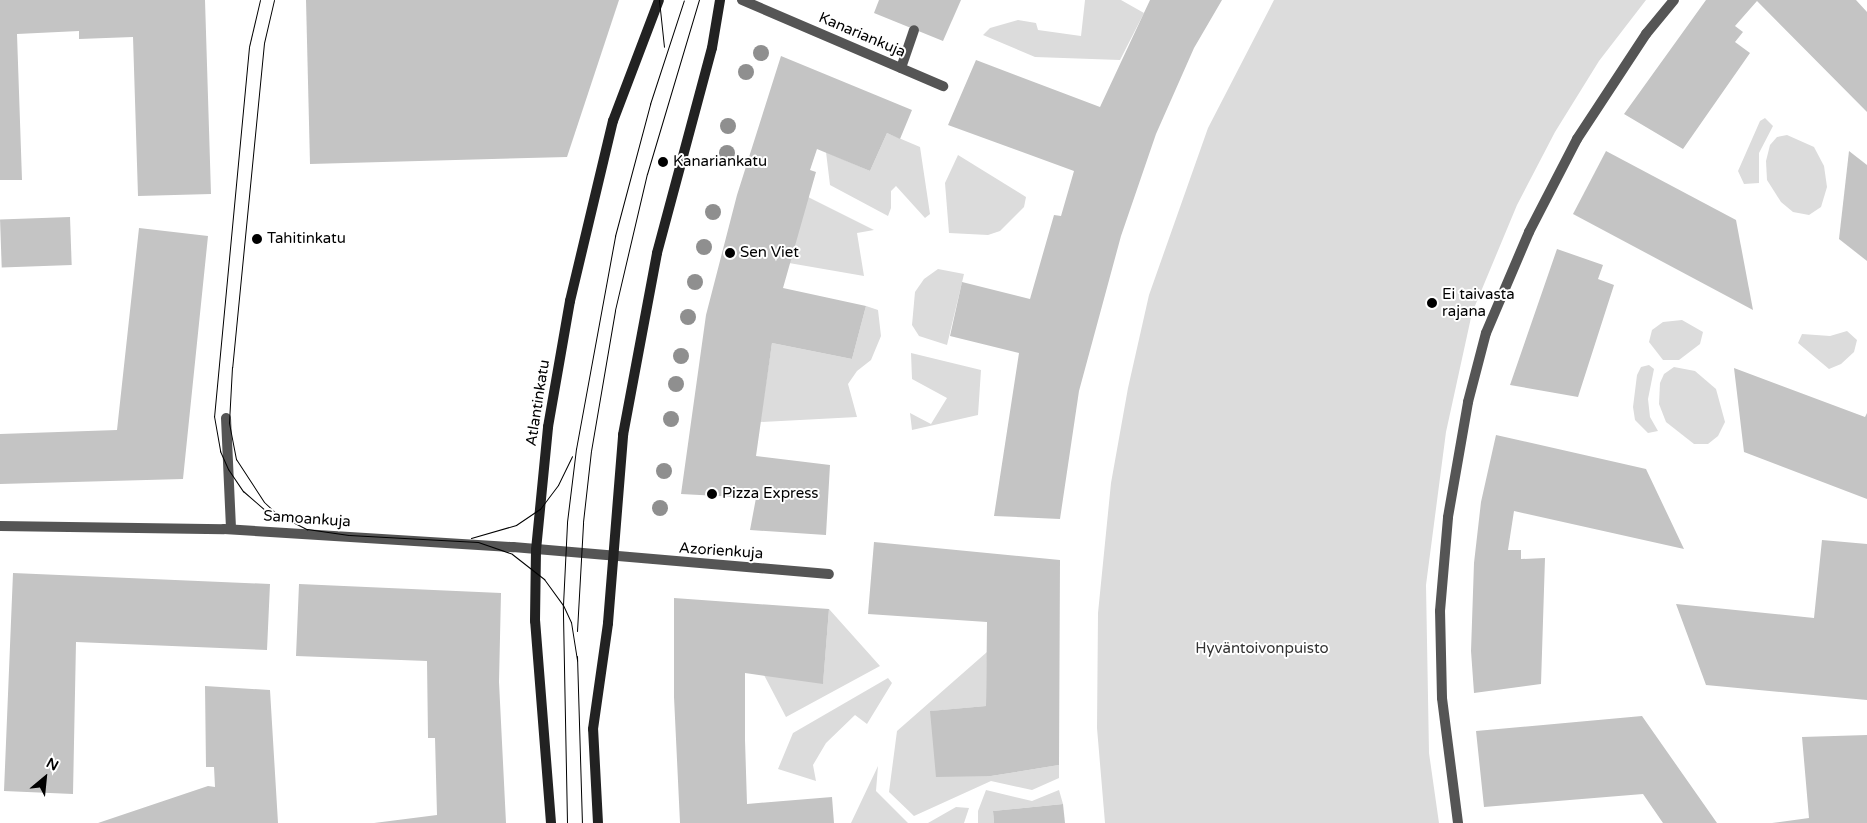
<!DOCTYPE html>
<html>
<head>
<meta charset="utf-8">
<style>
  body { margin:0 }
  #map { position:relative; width:1867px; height:823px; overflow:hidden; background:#fff; font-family:"Varela Round",sans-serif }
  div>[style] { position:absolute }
  .green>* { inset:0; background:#dcdcdc }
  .building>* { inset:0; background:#c4c4c4; transform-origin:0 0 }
  .lane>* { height:10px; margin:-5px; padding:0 5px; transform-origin:5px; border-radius:5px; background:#555 }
  .street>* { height:10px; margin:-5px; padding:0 5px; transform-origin:5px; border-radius:5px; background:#555 }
  .secondary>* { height:10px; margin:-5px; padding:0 5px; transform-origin:5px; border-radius:5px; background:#222 }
  .tram>* { height:1px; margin:-0.5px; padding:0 0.5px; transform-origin:0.5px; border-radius:0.5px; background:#000 }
  .trees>* { width:16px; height:16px; margin:-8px; border-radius:50%; background:#8f8f8f }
  .dots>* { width:14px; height:14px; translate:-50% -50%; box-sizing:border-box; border:2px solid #fff; border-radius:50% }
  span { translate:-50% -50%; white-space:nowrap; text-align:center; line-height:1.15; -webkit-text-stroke:4px #fff; paint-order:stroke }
  .street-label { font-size:15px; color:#000 }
  .poi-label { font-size:15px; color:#000 }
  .left { translate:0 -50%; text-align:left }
  .park-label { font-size:15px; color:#333 }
  .north { position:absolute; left:20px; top:753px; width:50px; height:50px; -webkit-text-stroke:4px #fff; paint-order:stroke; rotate:28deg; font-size:14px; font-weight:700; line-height:20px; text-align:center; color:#000 }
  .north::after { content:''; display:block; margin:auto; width:18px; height:22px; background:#000; clip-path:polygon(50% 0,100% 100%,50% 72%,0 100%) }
</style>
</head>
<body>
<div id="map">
  <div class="green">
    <div style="clip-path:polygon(1085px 0,1121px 0,1144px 13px,1120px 60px,1035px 57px,983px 35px,990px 28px,1018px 20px,1036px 23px,1038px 30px,1081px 36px)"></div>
    <div style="clip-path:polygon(1274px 0,1646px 0,1599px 61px,1555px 132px,1517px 205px,1472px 313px,1446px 432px,1426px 585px,1429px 753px,1439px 823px,1105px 823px,1097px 728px,1098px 613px,1111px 483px,1128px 388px,1149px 295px,1208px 128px)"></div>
    <div style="clip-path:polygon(1765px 118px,1773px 126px,1759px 153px,1759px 183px,1744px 184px,1738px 171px,1760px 121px)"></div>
    <div style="clip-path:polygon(887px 133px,920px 147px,930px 214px,925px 218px,896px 186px,891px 191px,891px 208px,888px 216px,830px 185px,826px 152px,870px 171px)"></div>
    <div style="clip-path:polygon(1787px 135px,1814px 147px,1824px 166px,1827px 187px,1821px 207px,1809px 215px,1793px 212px,1781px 202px,1767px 180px,1766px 161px,1770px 145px,1777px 137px)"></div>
    <div style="clip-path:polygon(958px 155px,1026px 197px,1024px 207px,1000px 231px,988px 235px,949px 233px,945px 183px)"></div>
    <div style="clip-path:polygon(808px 197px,874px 230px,857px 233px,864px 276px,789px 263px)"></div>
    <div style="clip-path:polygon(938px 269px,964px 274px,947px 345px,919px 336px,912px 325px,915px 292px,924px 279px)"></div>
    <div style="clip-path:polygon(866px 306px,878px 310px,881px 336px,871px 360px,857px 371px,848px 384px,857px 417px,760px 422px,772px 343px,852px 359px)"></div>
    <div style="clip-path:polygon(1682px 320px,1703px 332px,1700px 344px,1679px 360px,1663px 360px,1649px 342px,1652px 330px,1663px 322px)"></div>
    <div style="clip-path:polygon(1847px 331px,1857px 340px,1854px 352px,1841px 364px,1829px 369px,1798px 343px,1802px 334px,1830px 336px)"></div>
    <div style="clip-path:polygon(911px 353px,981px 370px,978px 415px,912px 430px,910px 413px,931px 424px,947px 398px,912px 379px)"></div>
    <div style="clip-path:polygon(1649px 365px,1654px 369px,1648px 399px,1650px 417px,1658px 431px,1648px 433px,1635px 420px,1633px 407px,1637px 375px,1641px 367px)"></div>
    <div style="clip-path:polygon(1674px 367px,1695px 371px,1716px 389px,1725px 422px,1718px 436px,1708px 444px,1694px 444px,1666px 422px,1659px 404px,1660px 383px,1664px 374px)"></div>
    <div style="clip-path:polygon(829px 609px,880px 666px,786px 717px,764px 675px,823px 683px)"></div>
    <div style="clip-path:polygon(987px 652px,986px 706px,931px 711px,991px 776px,1059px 765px,1059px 778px,1032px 790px,991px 781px,914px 816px,889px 792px,897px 731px)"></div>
    <div style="clip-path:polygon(888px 678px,892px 683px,867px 724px,855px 715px,826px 743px,813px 765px,816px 781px,778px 769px,793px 733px)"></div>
    <div style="clip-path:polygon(878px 766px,876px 791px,908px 823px,851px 823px)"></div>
    <div style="clip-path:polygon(986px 790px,1032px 801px,1059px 790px,1063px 804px,993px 811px,994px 823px,978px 823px,978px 811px)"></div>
    <div style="clip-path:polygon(956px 807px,969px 808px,964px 823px,928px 823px)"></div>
  </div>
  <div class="building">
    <div style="clip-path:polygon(0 0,205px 0,211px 194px,138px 196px,133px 37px,79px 39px,79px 31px,17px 34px,22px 180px,0 180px)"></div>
    <div style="clip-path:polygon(306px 0,619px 0,567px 157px,310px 164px)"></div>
    <div style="clip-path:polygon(879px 0,961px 0,943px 41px,874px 13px)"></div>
    <div style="clip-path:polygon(1150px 0,1222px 0,1194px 48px,1156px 134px,1121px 236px,1079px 391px,1060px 519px,994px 516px,1019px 353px,950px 336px,962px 282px,1030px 299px,1054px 215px,1061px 216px,1074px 171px,948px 125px,976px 60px,1100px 107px)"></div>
    <div style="clip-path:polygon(1706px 0,1856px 0,1867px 12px,1867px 112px,1757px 1px,1735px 26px,1743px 32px,1735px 42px,1750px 53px,1683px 149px,1624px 114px)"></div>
    <div style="clip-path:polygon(781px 56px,912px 110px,900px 139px,887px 133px,870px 171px,817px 149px,810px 170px,816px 172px,783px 288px,866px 306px,852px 359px,772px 343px,756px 456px,830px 465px,826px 535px,750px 530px,756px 498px,681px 494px,706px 315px,737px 195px)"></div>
    <div style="clip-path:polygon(1606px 151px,1736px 220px,1753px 310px,1573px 214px)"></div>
    <div style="clip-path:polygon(1849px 151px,1867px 165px,1867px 261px,1839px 239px)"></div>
    <div style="left:70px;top:217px;width:48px;height:70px;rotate:88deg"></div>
    <div style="clip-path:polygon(139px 228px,208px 236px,183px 479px,0 484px,0 434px,117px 430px)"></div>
    <div style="clip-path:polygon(1557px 249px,1603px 265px,1598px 279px,1614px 285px,1578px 397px,1510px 385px)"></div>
    <div style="clip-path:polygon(1734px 368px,1865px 417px,1867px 413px,1867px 499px,1744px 452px)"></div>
    <div style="clip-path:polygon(1496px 435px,1646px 469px,1684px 549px,1514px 511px,1508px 550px,1521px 550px,1521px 559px,1545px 558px,1541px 684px,1474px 693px,1471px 651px,1474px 563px,1481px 502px)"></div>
    <div style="clip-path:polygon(1822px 540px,1867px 544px,1867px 700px,1706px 685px,1676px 604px,1814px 618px)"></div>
    <div style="clip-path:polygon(874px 542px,1060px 560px,1059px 765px,991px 776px,936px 777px,930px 711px,986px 706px,987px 622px,868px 614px)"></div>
    <div style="clip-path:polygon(13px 573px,270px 584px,267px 650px,76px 642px,73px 794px,4px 791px)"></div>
    <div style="clip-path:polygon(299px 584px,501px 593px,499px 682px,506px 823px,374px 823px,437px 815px,435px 738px,428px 738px,427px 661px,296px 656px)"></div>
    <div style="clip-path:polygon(674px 598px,829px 609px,823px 684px,745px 673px,745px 740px,747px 804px,832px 797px,834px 823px,680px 823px,674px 697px)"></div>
    <div style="clip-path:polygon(205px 686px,270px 690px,278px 823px,98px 823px,208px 786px,215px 787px,214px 767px,206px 767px)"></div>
    <div style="clip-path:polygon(1642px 716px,1717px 823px,1663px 823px,1643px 794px,1484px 807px,1476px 731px)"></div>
    <div style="clip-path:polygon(1867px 735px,1867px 823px,1772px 823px,1809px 818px,1802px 737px)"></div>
    <div style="clip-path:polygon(1063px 804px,1065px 823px,994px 823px,993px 811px)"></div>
  </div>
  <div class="lane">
    <div style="left:901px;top:68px;width:40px;rotate:-71.1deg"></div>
    <div style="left:1458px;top:823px;width:126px;rotate:-97.3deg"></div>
    <div style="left:1442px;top:698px;width:87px;rotate:-91.3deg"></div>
    <div style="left:1440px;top:611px;width:94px;rotate:-85.1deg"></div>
    <div style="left:1448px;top:517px;width:117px;rotate:-80.1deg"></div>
    <div style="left:1468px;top:402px;width:71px;rotate:-75.4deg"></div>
    <div style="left:1486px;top:333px;width:110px;rotate:-66.9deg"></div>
    <div style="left:1529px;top:232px;width:105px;rotate:-62.7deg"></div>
    <div style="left:1577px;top:139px;width:126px;rotate:-56.7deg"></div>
    <div style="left:1646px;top:34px;width:44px;rotate:-50.5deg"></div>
  </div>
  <div class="street">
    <div style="left:742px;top:0;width:219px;rotate:23.2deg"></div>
    <div style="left:226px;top:418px;width:111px;rotate:87.4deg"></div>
    <div style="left:0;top:526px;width:224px;rotate:0.8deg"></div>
    <div style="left:224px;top:529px;width:290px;rotate:3.6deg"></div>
    <div style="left:513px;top:547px;width:317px;rotate:4.9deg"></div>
  </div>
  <div class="secondary">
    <div style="left:551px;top:823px;width:203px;rotate:-94.5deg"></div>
    <div style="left:535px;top:621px;width:71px;rotate:-89.2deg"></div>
    <div style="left:536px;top:550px;width:124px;rotate:-84.4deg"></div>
    <div style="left:548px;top:427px;width:128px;rotate:-80.1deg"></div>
    <div style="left:570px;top:301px;width:185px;rotate:-76.6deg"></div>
    <div style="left:613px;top:121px;width:129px;rotate:-69.2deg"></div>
    <div style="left:598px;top:823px;width:94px;rotate:-93deg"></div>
    <div style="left:593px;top:729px;width:107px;rotate:-81.9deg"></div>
    <div style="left:608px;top:623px;width:189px;rotate:-85.4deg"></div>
    <div style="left:623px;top:435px;width:185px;rotate:-79.4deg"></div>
    <div style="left:657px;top:253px;width:212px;rotate:-75deg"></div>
    <div style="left:712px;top:48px;width:49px;rotate:-80.5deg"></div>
  </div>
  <div class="tram">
    <div style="left:260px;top:0;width:48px;rotate:103.2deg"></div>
    <div style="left:249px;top:47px;width:371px;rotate:95.4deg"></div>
    <div style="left:214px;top:416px;width:36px;rotate:80deg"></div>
    <div style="left:220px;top:451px;width:20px;rotate:66deg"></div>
    <div style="left:228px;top:469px;width:27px;rotate:56deg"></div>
    <div style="left:243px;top:491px;width:29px;rotate:41deg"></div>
    <div style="left:274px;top:0;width:44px;rotate:103.1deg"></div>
    <div style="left:264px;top:43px;width:326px;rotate:95.6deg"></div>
    <div style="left:232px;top:367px;width:56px;rotate:93.1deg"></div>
    <div style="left:229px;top:423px;width:37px;rotate:79deg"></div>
    <div style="left:236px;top:459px;width:51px;rotate:56.9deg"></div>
    <div style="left:264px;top:502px;width:18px;rotate:43deg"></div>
    <div style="left:277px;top:514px;width:34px;rotate:27deg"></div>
    <div style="left:307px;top:529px;width:42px;rotate:8.1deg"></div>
    <div style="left:349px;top:535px;width:129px;rotate:3.1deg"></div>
    <div style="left:478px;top:542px;width:36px;rotate:19deg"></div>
    <div style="left:512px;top:554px;width:41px;rotate:38deg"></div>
    <div style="left:544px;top:579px;width:32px;rotate:54deg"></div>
    <div style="left:563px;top:605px;width:19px;rotate:65deg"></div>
    <div style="left:571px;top:622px;width:39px;rotate:81deg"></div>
    <div style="left:659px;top:0;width:47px;rotate:83.9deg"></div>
    <div style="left:471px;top:538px;width:47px;rotate:-16.1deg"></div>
    <div style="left:516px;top:525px;width:29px;rotate:-34deg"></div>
    <div style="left:540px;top:509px;width:30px;rotate:-53deg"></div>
    <div style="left:558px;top:485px;width:32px;rotate:-64deg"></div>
    <div style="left:577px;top:631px;width:109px;rotate:-86.8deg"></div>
    <div style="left:583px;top:522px;width:71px;rotate:-83.6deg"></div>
    <div style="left:591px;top:451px;width:143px;rotate:-80.3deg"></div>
    <div style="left:615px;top:310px;width:140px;rotate:-76.8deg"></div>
    <div style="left:647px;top:174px;width:182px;rotate:-73.4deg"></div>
    <div style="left:577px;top:656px;width:167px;rotate:88.3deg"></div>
    <div style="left:567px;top:823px;width:218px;rotate:-91.1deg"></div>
    <div style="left:563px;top:605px;width:83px;rotate:-87.2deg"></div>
    <div style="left:567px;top:522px;width:74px;rotate:-83deg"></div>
    <div style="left:576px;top:449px;width:217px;rotate:-79.6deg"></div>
    <div style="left:615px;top:236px;width:137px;rotate:-75.1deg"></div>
    <div style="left:650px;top:104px;width:109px;rotate:-71.9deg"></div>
  </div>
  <div class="trees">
    <div style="left:761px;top:53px"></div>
    <div style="left:746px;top:72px"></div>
    <div style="left:728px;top:126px"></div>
    <div style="left:727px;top:153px"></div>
    <div style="left:713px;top:212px"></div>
    <div style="left:704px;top:247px"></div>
    <div style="left:695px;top:282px"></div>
    <div style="left:688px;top:317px"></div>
    <div style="left:681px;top:356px"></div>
    <div style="left:676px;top:384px"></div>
    <div style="left:671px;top:419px"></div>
    <div style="left:664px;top:471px"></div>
    <div style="left:660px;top:508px"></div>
  </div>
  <div class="dots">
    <div style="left:663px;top:162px;background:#000"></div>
    <div style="left:257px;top:239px;background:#000"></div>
    <div style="left:730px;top:253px;background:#000"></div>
    <div style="left:1432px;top:303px;background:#000"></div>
    <div style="left:712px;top:494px;background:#000"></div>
  </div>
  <div class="street-label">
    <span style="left:862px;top:35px;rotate:23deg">Kanariankuja</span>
    <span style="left:538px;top:403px;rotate:-81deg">Atlantinkatu</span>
    <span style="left:307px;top:519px;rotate:4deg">Samoankuja</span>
    <span style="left:721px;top:551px;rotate:4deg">Azorienkuja</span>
  </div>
  <div class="poi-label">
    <span class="left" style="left:673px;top:162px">Kanariankatu</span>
    <span class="left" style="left:267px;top:239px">Tahitinkatu</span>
    <span class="left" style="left:740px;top:253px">Sen Viet</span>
    <span class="left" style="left:1442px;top:303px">Ei taivasta<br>rajana</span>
    <span class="left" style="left:722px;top:494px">Pizza Express</span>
  </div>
  <div class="park-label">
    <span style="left:1262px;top:649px">Hyväntoivonpuisto</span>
  </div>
  <div class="north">N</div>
</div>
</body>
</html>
